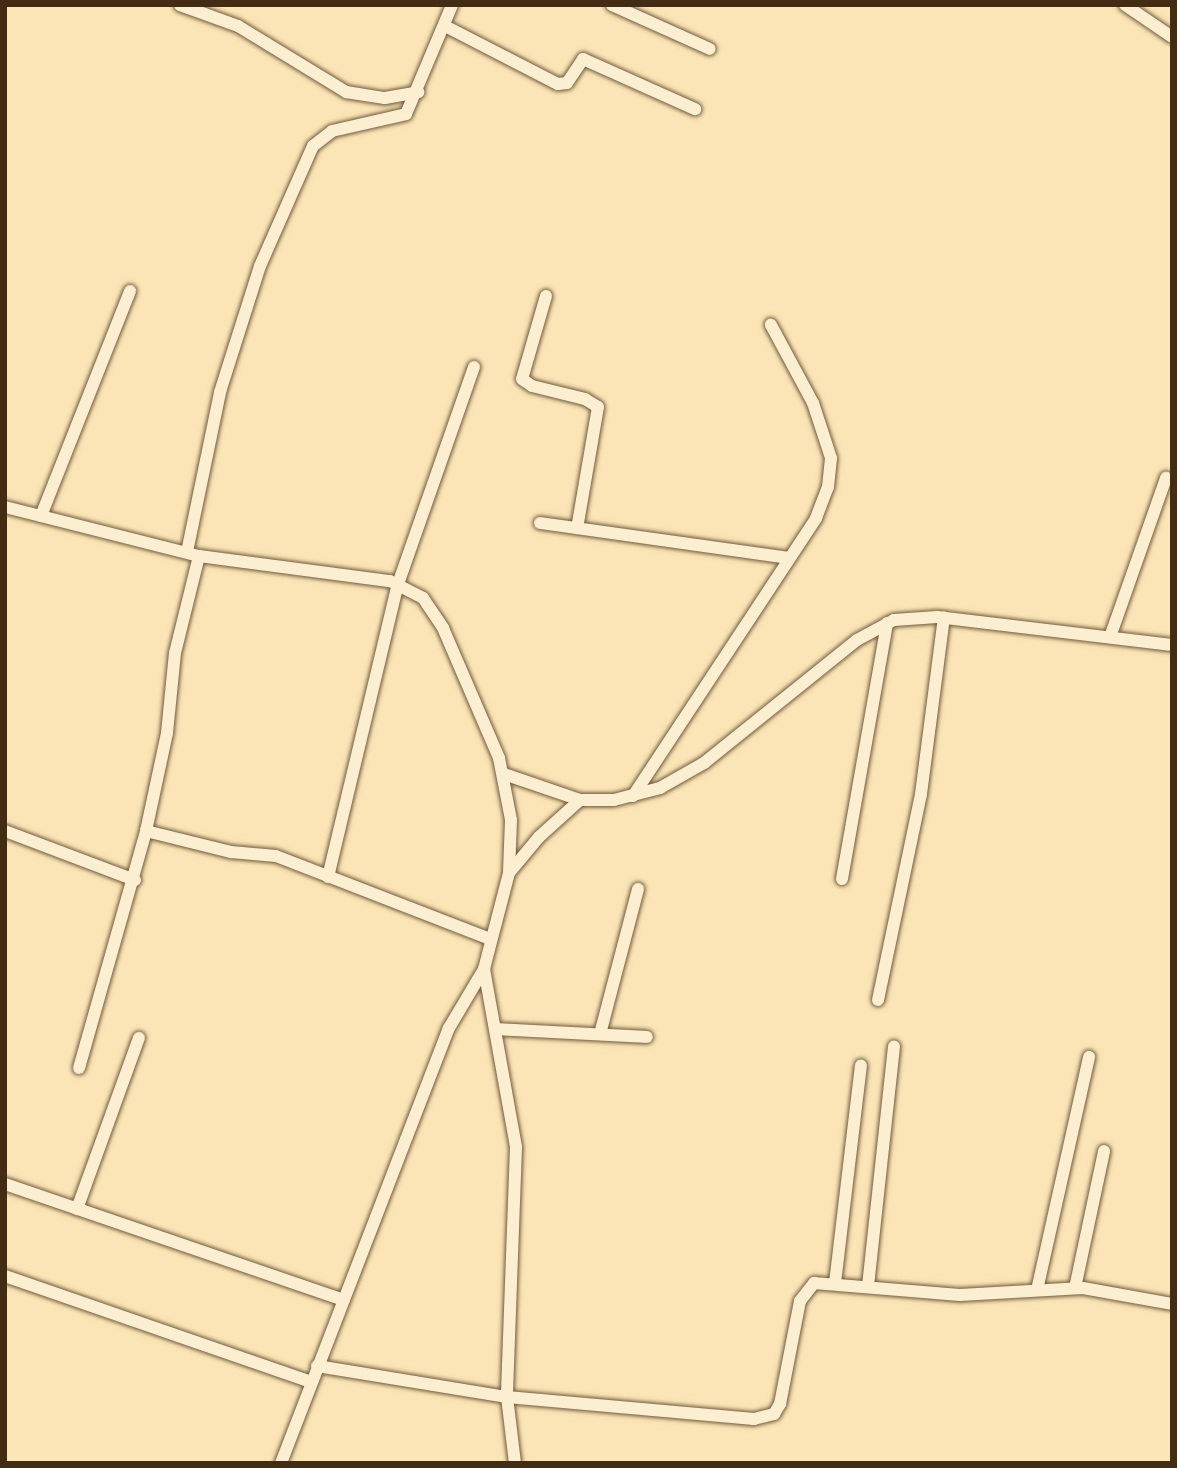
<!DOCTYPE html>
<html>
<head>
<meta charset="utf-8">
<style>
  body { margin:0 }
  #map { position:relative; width:1177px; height:1468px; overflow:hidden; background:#fbe5b6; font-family:"Old Standard TT",serif }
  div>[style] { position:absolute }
  .roads { filter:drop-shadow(0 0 2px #705a3c) drop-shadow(0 0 2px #705a3c) }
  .minor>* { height:12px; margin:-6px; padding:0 6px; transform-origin:6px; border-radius:6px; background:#fceed0 }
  span { translate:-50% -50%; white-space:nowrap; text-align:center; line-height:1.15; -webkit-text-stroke:7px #fceed0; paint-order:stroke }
  .frame { position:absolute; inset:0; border:7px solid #422c13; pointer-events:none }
</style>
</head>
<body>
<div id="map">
  <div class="roads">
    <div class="minor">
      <div style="left:180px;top:5px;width:62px;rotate:19.9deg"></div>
      <div style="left:238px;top:26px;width:127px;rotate:31.4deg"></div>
      <div style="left:346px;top:92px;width:39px;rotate:9deg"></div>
      <div style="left:385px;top:98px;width:34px;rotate:-10deg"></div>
      <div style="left:612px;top:5px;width:107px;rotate:24.2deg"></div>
      <div style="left:1125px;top:5px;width:57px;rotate:34.2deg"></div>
      <div style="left:445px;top:26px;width:127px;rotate:27.2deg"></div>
      <div style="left:558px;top:84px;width:9px;rotate:-6deg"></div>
      <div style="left:567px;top:83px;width:29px;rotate:-56deg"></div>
      <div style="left:583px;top:59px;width:123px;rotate:24.1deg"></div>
      <div style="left:546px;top:296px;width:86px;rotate:106.1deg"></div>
      <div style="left:522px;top:379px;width:12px;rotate:35deg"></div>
      <div style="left:532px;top:386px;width:55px;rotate:13.8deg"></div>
      <div style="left:585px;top:399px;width:15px;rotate:32deg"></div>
      <div style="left:598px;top:407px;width:123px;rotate:99.8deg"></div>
      <div style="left:5px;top:507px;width:200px;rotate:14.2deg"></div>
      <div style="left:199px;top:556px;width:193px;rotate:7.5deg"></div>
      <div style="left:390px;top:581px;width:37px;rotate:27deg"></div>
      <div style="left:423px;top:598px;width:36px;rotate:56deg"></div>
      <div style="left:443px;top:628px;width:142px;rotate:66.7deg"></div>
      <div style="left:499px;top:758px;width:63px;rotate:79deg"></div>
      <div style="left:511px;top:820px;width:53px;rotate:92.2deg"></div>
      <div style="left:509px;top:873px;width:99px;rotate:104.6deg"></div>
      <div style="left:484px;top:969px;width:181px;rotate:79.8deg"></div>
      <div style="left:516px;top:1147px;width:250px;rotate:92.1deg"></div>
      <div style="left:507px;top:1397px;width:66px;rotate:83.1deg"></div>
      <div style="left:41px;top:516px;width:242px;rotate:-68.4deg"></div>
      <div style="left:540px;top:523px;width:251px;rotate:8deg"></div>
      <div style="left:187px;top:552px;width:163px;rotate:-78.3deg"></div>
      <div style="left:220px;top:392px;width:132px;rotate:-72.4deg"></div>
      <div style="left:260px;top:266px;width:131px;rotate:-66.2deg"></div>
      <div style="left:313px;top:146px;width:24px;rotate:-38deg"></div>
      <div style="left:332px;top:131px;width:76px;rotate:-12.9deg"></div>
      <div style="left:406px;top:114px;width:118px;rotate:-67.1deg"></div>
      <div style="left:1110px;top:637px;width:169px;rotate:-70.6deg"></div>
      <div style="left:504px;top:774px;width:80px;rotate:18.9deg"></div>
      <div style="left:580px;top:800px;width:34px"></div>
      <div style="left:614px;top:800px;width:48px;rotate:-14.6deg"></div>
      <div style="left:660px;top:788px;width:51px;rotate:-29.6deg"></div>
      <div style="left:704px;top:763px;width:196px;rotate:-38.8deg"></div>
      <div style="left:857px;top:640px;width:42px;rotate:-28.4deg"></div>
      <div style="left:894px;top:620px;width:43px;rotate:-4deg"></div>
      <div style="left:937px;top:617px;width:237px;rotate:6.8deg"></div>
      <div style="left:633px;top:796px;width:333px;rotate:-56.6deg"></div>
      <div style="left:816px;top:518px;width:33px;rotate:-69deg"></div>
      <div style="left:828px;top:487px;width:29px;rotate:-84deg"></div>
      <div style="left:831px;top:458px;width:58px;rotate:-108.1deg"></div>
      <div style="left:813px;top:403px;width:89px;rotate:-118.3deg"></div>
      <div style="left:5px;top:831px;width:139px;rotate:20.7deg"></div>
      <div style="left:146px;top:831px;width:88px;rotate:13.9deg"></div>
      <div style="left:231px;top:852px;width:45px;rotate:5.1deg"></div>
      <div style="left:276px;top:856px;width:230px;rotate:21.2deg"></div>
      <div style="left:509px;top:873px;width:47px;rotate:-50.2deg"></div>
      <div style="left:539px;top:837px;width:55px;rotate:-42.1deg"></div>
      <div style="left:328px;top:877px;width:301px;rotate:-76.6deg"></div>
      <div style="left:398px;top:584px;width:230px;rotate:-70.7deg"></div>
      <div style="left:842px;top:879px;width:260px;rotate:-80deg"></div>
      <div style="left:878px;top:1000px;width:210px;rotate:-78.2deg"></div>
      <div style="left:921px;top:794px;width:178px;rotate:-82.6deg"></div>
      <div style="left:496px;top:1029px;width:151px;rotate:3deg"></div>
      <div style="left:600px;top:1034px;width:150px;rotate:-75.3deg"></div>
      <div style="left:79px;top:1068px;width:246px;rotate:-74.2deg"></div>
      <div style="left:146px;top:831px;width:100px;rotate:-77.9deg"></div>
      <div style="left:167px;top:733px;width:80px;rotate:-84.3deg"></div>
      <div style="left:175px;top:653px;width:100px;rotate:-76.1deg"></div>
      <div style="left:5px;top:1184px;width:358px;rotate:18.9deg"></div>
      <div style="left:77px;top:1209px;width:182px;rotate:-70.1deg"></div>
      <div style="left:5px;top:1276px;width:324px;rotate:19.1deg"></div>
      <div style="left:835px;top:1283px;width:219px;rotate:-83.2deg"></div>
      <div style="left:868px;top:1286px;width:241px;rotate:-83.8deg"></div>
      <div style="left:1075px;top:1288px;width:140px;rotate:-78deg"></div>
      <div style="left:1037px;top:1290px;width:239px;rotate:-77.4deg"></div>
      <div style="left:317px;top:1366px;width:193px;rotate:9.3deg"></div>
      <div style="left:507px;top:1397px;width:248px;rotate:5.1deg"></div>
      <div style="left:754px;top:1419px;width:21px;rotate:-14deg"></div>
      <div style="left:774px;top:1414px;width:12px;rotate:-59deg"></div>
      <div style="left:780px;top:1404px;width:105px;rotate:-79deg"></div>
      <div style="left:800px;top:1301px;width:23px;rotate:-52deg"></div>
      <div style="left:814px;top:1283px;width:146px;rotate:4.7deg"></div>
      <div style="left:960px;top:1295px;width:123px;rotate:-3.3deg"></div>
      <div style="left:1083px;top:1288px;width:90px;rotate:10.2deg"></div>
      <div style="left:281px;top:1463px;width:466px;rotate:-68.9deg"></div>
      <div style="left:449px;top:1028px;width:69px;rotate:-59.3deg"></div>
    </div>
  </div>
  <div class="frame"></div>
</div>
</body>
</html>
